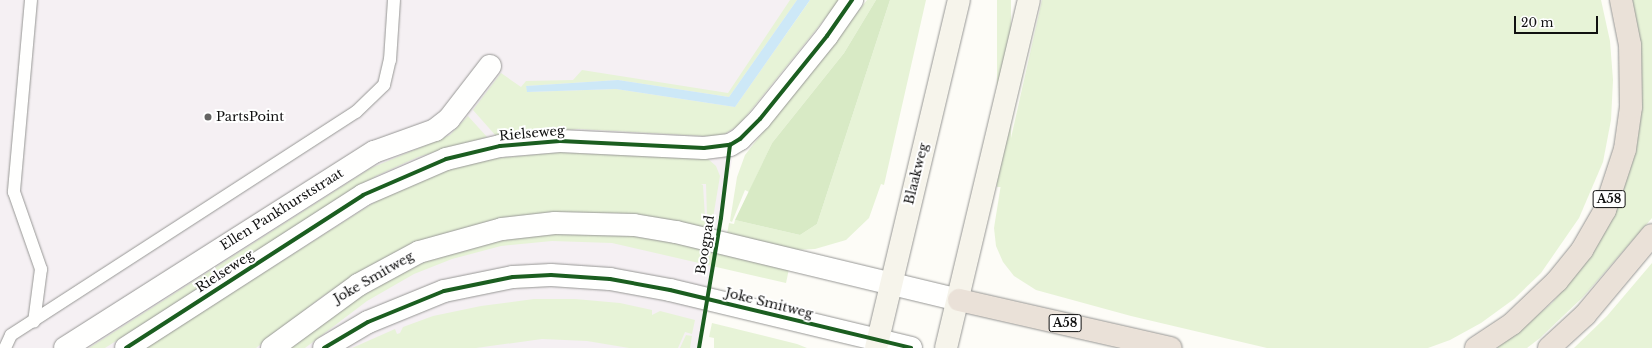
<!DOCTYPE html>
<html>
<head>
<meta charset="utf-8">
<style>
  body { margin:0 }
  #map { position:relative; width:1652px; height:348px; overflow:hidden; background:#fdfcf7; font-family:"Libre Baskerville",serif }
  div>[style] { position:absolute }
  .industrial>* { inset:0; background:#f5f0f3 }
  .green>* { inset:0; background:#e7f3d7; transform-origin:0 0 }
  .forest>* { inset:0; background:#d8eac5 }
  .water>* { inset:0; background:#cde8f7 }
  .roads { filter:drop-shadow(0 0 1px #979795) drop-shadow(0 0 1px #979795) }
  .lane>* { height:12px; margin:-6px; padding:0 6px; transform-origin:6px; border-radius:6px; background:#fffffe }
  .street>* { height:22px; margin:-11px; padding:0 11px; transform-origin:11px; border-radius:11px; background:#fffffe }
  .secondary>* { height:22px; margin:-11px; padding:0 11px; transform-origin:11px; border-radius:11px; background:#f6f4eb }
  .highway>* { height:22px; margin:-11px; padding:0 11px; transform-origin:11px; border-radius:11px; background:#eae1d8 }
  .cycleway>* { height:4px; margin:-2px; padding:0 2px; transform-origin:2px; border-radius:2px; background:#1b5e20 }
  .dots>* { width:11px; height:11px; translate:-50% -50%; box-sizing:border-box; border:2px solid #fff; border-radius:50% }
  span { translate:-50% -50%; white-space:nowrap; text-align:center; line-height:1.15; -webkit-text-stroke:4px #fff; paint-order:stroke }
  .shield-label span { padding:1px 3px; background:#fff; border:1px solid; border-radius:3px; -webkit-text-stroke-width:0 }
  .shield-label { font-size:12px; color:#111; font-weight:700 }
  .poi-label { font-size:13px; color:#111 }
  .left { translate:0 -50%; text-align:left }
  .street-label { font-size:13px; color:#111 }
  .scale { position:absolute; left:1514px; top:16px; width:84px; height:18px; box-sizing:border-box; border:2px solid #111; border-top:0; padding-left:5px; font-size:12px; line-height:14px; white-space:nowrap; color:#111; -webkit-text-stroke:3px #fff; paint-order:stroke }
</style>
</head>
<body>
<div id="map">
  <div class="industrial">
    <div style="clip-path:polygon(0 0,804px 0,739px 121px,698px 348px,0 348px)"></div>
  </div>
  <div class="green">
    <div style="clip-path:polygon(790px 0,797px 0,729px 97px,618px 80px,526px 86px,528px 92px,616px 89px,735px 107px,810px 0,840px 0,739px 125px,720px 137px,578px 129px,496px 136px,473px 110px,501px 73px,521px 87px,526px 81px,573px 80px,582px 70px,728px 93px)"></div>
    <div style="clip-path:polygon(867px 0,876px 0,844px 53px,772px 143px,749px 192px,745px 190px,732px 222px,730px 221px,737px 177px,745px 155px)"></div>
    <div style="clip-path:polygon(890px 0,926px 0,884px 185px,881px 184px,869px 218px,846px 240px,815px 249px,794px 250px,727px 234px,729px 223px,734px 224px,735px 220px,800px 235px,817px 224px)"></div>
    <div style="left:997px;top:0;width:14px;height:187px"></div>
    <div style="clip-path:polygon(1042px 0,1601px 0,1610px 41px,1613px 80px,1611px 120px,1603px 162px,1579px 218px,1541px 273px,1514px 299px,1481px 323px,1450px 340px,1428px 348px,1267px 348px,1131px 316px,1036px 290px,1014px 276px,1003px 262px,996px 246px,994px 228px,1002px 178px)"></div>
    <div style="clip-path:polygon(1631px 0,1652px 0,1652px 218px,1583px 297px,1540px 338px,1527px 348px,1497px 348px,1552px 303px,1581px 268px,1642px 89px,1638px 32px)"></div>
    <div style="clip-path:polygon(468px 116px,487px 137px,418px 157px,376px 176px,105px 348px,89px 348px,371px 168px,450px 135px)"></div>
    <div style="clip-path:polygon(561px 152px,708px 159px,716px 166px,720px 176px,713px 218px,707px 217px,706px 184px,701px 184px,703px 185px,705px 218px,713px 220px,711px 230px,647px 217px,611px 213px,558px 213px,364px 270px,323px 296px,256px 348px,145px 348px,378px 200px,450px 169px,487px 159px)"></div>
    <div style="clip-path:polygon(580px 232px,650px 237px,789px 269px,786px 283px,612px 243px,552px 241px,501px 246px,452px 259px,414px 274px,367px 301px,305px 348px,287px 348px,349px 302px,424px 262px,513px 237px)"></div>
    <div style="clip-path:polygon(1652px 263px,1652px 348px,1574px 348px,1607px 316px)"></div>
    <div style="clip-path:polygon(534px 299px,575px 299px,620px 303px,652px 310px,652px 315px,660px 311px,695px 320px,692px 334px,685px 332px,678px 348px,629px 348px,587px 341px,542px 339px,476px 348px,352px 348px,395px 329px,397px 334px,400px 333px,403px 327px,433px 316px,481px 306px)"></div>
    <div style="clip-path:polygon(712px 323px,797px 344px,807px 348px,714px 348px,714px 338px,709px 337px)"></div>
    <div style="clip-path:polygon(686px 335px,692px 336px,690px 348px,680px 348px)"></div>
  </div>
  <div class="forest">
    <div style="clip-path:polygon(876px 0,890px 0,817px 224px,800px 235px,735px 220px,772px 143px,844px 53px)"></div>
  </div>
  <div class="water">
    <div style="clip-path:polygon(797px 0,810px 0,735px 107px,616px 89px,527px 92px,526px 86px,618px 80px,729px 97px)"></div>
  </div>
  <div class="roads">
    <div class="lane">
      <div style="left:31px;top:0;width:193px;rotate:95.1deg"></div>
      <div style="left:14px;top:192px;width:82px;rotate:70.7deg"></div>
      <div style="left:41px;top:269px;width:53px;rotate:97.5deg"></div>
      <div style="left:5px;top:348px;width:14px;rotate:-65deg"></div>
      <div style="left:11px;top:335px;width:411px;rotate:-32.9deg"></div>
      <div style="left:356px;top:112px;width:39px;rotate:-44deg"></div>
      <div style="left:384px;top:85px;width:26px;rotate:-77deg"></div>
      <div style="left:390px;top:60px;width:60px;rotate:-86.2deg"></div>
    </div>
    <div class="street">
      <div style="left:65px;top:348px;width:366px;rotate:-32.4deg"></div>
      <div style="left:374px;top:152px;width:65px;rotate:-19.8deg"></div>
      <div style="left:435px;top:130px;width:18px;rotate:-38deg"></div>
      <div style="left:449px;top:119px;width:67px;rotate:-52.3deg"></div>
      <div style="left:126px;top:348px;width:282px;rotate:-32.8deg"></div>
      <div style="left:363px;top:195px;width:90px;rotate:-23.4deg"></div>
      <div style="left:446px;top:159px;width:56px;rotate:-13.5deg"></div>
      <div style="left:500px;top:146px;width:60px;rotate:-4.8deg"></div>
      <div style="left:560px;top:141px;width:144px;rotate:2.8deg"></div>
      <div style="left:704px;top:148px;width:26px;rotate:-7deg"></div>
      <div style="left:730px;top:145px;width:12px;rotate:-31deg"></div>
      <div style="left:740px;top:139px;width:28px;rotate:-45deg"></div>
      <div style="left:760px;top:119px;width:107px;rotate:-51.1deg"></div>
      <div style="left:827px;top:36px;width:44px;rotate:-55.2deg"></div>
      <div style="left:272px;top:348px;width:107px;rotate:-36.2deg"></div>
      <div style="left:358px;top:285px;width:69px;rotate:-28.4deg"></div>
      <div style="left:419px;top:252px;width:86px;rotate:-15.5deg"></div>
      <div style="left:502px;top:229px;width:53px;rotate:-6.5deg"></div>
      <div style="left:555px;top:223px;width:79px;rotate:1.5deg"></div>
      <div style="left:634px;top:225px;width:43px;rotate:9.5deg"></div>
      <div style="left:676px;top:232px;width:291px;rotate:13.5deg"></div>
      <div style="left:324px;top:348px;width:51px;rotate:-30.6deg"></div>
      <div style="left:368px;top:322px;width:82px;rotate:-22.2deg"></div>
      <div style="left:444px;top:291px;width:70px;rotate:-11.5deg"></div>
      <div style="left:513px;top:277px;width:38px;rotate:-3deg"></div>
      <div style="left:551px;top:275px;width:59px;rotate:3.9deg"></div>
      <div style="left:610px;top:279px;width:61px;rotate:10.4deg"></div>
      <div style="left:670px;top:290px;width:248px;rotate:13.5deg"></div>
    </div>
    <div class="secondary">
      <div style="left:876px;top:348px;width:358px;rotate:-76.6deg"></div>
      <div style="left:946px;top:348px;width:358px;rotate:-76.6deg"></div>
    </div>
    <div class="highway">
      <div style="left:959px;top:300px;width:217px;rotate:12.8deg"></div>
      <div style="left:1476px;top:348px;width:43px;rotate:-33.7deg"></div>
      <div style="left:1512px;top:324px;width:62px;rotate:-43.7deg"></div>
      <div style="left:1557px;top:281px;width:40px;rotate:-51deg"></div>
      <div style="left:1582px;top:250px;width:46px;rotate:-60.1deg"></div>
      <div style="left:1605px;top:210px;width:64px;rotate:-71.8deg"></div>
      <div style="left:1625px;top:149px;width:42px;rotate:-81.9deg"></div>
      <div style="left:1631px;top:107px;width:62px;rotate:-90.9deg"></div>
      <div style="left:1630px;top:45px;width:46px;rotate:-101.3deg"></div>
      <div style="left:1549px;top:348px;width:49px;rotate:-42.5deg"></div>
      <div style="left:1585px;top:315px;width:104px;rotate:-50.1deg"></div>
    </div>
  </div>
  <div class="cycleway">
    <div style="left:126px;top:348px;width:282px;rotate:-32.8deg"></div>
    <div style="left:363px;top:195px;width:90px;rotate:-23.4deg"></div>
    <div style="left:446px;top:159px;width:56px;rotate:-13.5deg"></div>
    <div style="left:500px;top:146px;width:60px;rotate:-4.8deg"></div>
    <div style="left:560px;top:141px;width:144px;rotate:2.8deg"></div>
    <div style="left:704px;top:148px;width:26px;rotate:-7deg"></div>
    <div style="left:730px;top:145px;width:12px;rotate:-31deg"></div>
    <div style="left:740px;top:139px;width:28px;rotate:-45deg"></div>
    <div style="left:760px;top:119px;width:107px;rotate:-51.1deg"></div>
    <div style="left:827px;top:36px;width:44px;rotate:-55.2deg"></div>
    <div style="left:324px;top:348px;width:51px;rotate:-30.6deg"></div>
    <div style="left:368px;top:322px;width:82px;rotate:-22.2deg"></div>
    <div style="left:444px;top:291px;width:70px;rotate:-11.5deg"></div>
    <div style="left:513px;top:277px;width:38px;rotate:-3deg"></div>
    <div style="left:551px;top:275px;width:59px;rotate:3.9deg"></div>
    <div style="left:610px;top:279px;width:61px;rotate:10.4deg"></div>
    <div style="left:670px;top:290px;width:248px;rotate:13.5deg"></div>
    <div style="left:699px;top:348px;width:132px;rotate:-80.4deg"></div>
    <div style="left:721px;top:218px;width:74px;rotate:-83deg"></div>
  </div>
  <div class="dots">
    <div style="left:208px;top:117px;background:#646362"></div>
  </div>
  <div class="shield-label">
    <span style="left:1609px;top:199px">A58</span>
    <span style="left:1065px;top:323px">A58</span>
  </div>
  <div class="poi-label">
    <span class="left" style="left:216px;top:117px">PartsPoint</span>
  </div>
  <div class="street-label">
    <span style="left:532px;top:134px;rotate:-5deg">Rielseweg</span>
    <span style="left:917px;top:174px;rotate:-76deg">Blaakweg</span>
    <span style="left:282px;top:210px;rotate:-32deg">Ellen Pankhurststraat</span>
    <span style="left:706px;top:245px;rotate:-81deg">Boogpad</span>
    <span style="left:225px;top:272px;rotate:-33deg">Rielseweg</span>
    <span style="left:374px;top:278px;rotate:-30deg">Joke Smitweg</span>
    <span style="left:769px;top:304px;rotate:14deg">Joke Smitweg</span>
  </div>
  <div class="scale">20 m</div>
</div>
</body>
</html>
